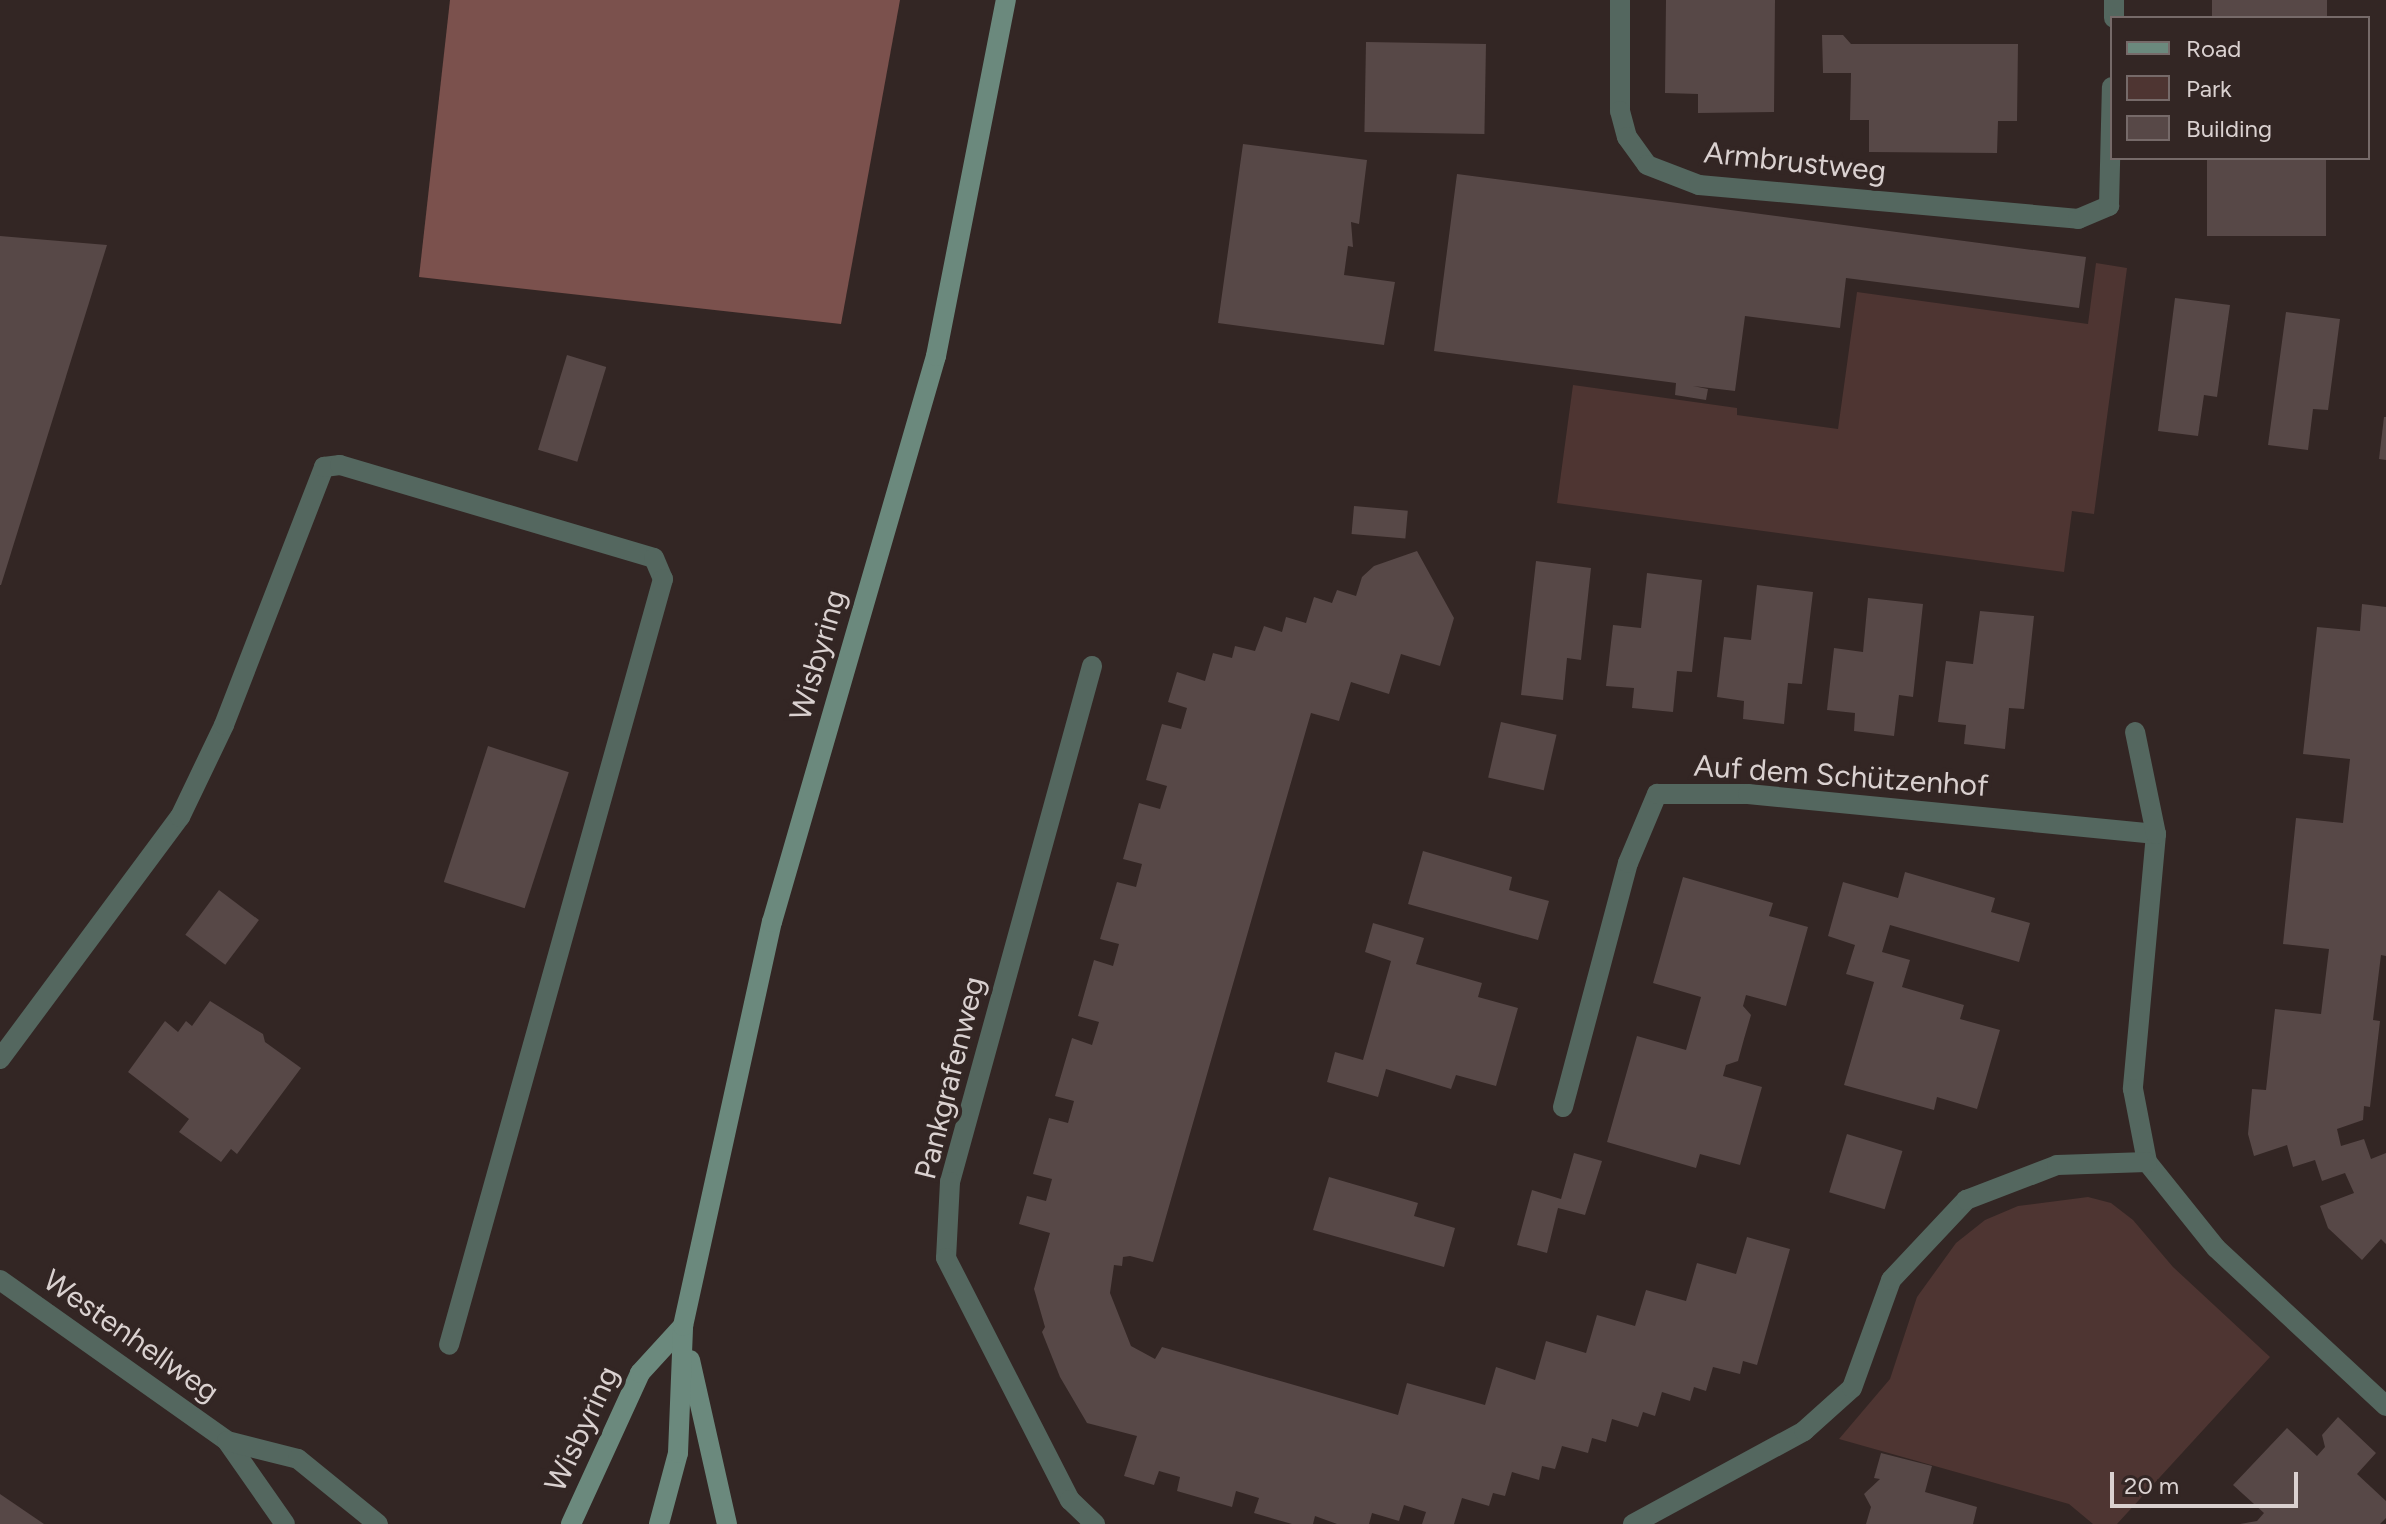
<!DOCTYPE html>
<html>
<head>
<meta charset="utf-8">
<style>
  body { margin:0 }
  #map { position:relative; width:2386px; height:1524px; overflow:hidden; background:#332624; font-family:Figtree,sans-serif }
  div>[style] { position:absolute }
  .green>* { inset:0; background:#4e3532 }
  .forest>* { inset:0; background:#7b514d }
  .building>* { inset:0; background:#574847; transform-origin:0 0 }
  .service>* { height:20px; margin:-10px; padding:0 10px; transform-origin:10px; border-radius:10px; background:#54675f }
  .minor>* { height:20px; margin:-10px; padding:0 10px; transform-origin:10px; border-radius:10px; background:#54675f }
  .tertiary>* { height:20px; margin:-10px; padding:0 10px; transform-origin:10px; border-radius:10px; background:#54675f }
  .secondary>* { height:20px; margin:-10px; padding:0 10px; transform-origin:10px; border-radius:10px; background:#6b897d }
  span { translate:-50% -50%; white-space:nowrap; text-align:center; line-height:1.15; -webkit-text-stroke:8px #332624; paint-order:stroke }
  .street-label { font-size:30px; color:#dad1d0 }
  .legend { position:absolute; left:2110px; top:16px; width:260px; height:144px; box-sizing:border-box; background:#332624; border:2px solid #766a69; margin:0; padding:10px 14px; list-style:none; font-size:24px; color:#dad1d0 }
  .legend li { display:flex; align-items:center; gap:16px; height:40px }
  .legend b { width:40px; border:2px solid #766a69 }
  .scale { position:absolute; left:2110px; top:1472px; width:188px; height:36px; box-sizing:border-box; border:4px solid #dad1d0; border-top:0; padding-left:10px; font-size:24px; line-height:28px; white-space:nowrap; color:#dad1d0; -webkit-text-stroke:6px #332624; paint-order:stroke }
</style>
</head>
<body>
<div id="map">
  <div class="green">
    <div style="clip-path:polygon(2096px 263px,2127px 268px,2094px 514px,2072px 511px,2064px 572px,1557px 503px,1573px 385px,1737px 408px,1737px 415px,1838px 429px,1857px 292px,2088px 324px)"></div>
    <div style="clip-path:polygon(2088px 1197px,2111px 1203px,2133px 1220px,2173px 1267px,2270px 1357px,2117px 1524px,2093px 1524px,2069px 1504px,1839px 1439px,1890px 1379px,1917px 1297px,1956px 1243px,1985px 1220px,2018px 1206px)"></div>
  </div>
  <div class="forest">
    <div style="clip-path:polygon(450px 0,900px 0,841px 324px,419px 277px)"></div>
  </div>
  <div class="building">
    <div style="clip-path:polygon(1666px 0,1775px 0,1774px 112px,1698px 113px,1698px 94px,1665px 93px)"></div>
    <div style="left:2212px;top:0;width:115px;height:18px"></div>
    <div style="clip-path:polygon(1822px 35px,1843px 35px,1851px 44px,2018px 44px,2017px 121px,1998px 121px,1997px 153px,1869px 152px,1869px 120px,1850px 120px,1851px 73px,1823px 73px)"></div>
    <div style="left:1366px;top:42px;width:120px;height:90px;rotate:1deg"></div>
    <div style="clip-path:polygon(1243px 144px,1367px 160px,1359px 224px,1351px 222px,1353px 247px,1348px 246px,1344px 275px,1395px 282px,1384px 345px,1218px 323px)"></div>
    <div style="left:2207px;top:158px;width:119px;height:78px"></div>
    <div style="clip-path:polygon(1457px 174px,2086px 257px,2079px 308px,1846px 278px,1840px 328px,1745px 316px,1735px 391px,1693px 386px,1708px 389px,1706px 400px,1675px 395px,1676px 383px,1434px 351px)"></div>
    <div style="clip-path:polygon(0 236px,107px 245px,1px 585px,0 585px)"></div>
    <div style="clip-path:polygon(2175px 298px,2230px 305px,2217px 397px,2204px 395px,2198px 436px,2158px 431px)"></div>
    <div style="clip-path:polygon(2286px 312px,2340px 319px,2328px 410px,2313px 409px,2308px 450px,2268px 445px)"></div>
    <div style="left:567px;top:355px;width:41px;height:99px;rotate:17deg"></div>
    <div style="clip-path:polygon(2384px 417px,2386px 417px,2386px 460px,2379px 459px)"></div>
    <div style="left:1354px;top:506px;width:54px;height:28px;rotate:5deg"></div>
    <div style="clip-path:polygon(1417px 551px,1454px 618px,1440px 666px,1401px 654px,1389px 694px,1351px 682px,1339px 721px,1311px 713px,1153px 1262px,1130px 1256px,1123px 1257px,1122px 1266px,1114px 1265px,1110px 1293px,1131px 1346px,1155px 1359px,1162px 1347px,1398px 1415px,1407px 1383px,1485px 1405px,1496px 1367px,1535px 1380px,1546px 1341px,1586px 1353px,1597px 1315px,1635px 1326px,1646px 1290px,1686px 1301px,1697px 1263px,1736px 1274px,1747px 1237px,1790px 1249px,1757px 1365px,1743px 1361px,1740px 1374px,1713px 1367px,1706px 1391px,1694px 1387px,1690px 1401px,1662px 1392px,1655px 1416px,1643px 1412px,1638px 1427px,1612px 1419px,1606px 1442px,1592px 1438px,1588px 1453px,1562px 1446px,1555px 1469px,1542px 1466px,1539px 1480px,1512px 1472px,1505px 1496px,1493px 1493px,1489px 1506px,1462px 1498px,1454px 1524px,1422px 1524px,1426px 1512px,1404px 1505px,1399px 1521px,1372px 1513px,1369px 1524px,1337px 1524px,1315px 1516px,1313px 1524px,1292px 1524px,1254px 1513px,1259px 1498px,1236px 1491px,1232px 1507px,1177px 1491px,1180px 1477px,1159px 1471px,1154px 1485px,1124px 1476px,1137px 1436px,1087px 1423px,1060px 1377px,1042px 1332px,1045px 1327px,1034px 1289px,1050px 1233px,1019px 1224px,1027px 1196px,1046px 1201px,1052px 1179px,1033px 1174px,1049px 1118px,1068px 1123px,1074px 1101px,1055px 1096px,1072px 1038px,1092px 1045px,1099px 1022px,1078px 1016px,1094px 960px,1113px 966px,1119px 944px,1100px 939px,1117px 882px,1136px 887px,1142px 864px,1123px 859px,1139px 803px,1160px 809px,1167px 786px,1146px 780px,1162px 724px,1181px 729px,1187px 708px,1168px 702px,1177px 672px,1205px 681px,1213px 653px,1232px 658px,1235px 646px,1255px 651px,1264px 626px,1282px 632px,1286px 617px,1306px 623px,1314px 597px,1332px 603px,1337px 590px,1356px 596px,1362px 577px,1374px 566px)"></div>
    <div style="clip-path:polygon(1536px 561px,1591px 568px,1581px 660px,1567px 658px,1563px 700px,1521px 695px)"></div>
    <div style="clip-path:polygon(1647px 573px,1702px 580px,1692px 672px,1677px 671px,1673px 712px,1632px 708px,1634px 688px,1606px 686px,1613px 625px,1641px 628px)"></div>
    <div style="clip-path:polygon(1757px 585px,1813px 592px,1802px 684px,1788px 683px,1784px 724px,1743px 719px,1744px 701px,1717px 697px,1724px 637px,1751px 640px)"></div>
    <div style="clip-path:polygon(1868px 598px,1923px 604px,1913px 697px,1899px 695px,1894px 736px,1854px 731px,1855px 713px,1827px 710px,1834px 648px,1863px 652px)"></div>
    <div style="clip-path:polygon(2362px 604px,2386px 607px,2386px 956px,2381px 955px,2373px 1020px,2380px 1021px,2370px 1107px,2364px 1106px,2363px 1120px,2337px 1129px,2341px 1146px,2364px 1139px,2371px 1159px,2386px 1153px,2386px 1244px,2381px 1239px,2362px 1260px,2328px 1228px,2320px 1206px,2354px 1193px,2345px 1173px,2322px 1181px,2315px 1160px,2293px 1167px,2287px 1145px,2254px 1156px,2248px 1134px,2252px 1089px,2266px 1090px,2275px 1009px,2321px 1014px,2329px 949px,2283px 944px,2296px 818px,2343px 823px,2350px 759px,2303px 754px,2317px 627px,2360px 631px)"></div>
    <div style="clip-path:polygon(1980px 611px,2034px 616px,2024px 709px,2009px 708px,2005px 749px,1964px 744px,1966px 725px,1938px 722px,1946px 661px,1973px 664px)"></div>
    <div style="left:1501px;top:722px;width:57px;height:57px;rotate:13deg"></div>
    <div style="left:488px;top:746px;width:85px;height:143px;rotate:18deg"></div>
    <div style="clip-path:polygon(1423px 851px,1512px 877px,1509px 890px,1549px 901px,1538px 940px,1408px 904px)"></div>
    <div style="clip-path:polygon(1905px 872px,1995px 898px,1991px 912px,2030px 923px,2019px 962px,1890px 925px,1882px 952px,1910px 960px,1902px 987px,1964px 1005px,1960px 1019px,2000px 1030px,1977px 1109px,1937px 1097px,1934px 1110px,1844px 1085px,1874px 982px,1846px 974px,1855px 945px,1828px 936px,1843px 882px,1898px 898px)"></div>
    <div style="clip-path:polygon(1683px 877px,1773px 903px,1769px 916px,1808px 927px,1786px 1006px,1746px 995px,1743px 1006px,1751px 1015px,1744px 1039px,1738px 1061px,1726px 1065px,1723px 1076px,1762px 1087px,1740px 1165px,1700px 1154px,1696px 1168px,1607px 1142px,1637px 1036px,1686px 1050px,1701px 997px,1653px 983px)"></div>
    <div style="left:219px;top:890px;width:50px;height:56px;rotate:37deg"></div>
    <div style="clip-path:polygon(1373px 923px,1424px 938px,1416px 964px,1482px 983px,1478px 997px,1518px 1008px,1496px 1086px,1456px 1075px,1451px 1089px,1386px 1069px,1378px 1097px,1327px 1082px,1335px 1052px,1363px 1060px,1391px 961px,1365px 952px)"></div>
    <div style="clip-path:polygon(210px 1001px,263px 1034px,265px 1042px,301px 1068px,237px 1154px,231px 1149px,221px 1162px,179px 1132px,189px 1119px,128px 1072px,165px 1021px,178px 1032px,186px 1021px,192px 1026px)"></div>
    <div style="left:1847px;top:1134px;width:58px;height:61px;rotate:17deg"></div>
    <div style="clip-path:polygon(1574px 1153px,1602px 1161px,1585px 1215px,1558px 1208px,1547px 1253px,1517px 1245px,1532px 1190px,1561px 1199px)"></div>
    <div style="clip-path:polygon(1329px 1177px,1418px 1203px,1414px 1216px,1455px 1228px,1444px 1267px,1313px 1230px)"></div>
    <div style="clip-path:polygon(2338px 1417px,2376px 1453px,2357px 1474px,2386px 1501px,2386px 1518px,2380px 1524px,2240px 1524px,2257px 1521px,2264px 1513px,2233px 1485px,2287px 1428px,2317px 1456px,2325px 1447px,2322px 1435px)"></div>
    <div style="clip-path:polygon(1881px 1453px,1932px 1466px,1925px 1492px,1977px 1507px,1973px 1524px,1866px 1524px,1871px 1507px,1864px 1494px,1880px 1479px,1874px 1478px)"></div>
    <div style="clip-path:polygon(0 1494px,44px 1524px,0 1524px)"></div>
  </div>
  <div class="service">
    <div style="left:0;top:1059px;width:302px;rotate:-53.4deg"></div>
    <div style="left:180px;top:817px;width:102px;rotate:-64.4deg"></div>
    <div style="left:224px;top:725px;width:277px;rotate:-68.8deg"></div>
    <div style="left:324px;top:467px;width:16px;rotate:-7deg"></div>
    <div style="left:340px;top:465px;width:327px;rotate:16.5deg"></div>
    <div style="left:654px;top:558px;width:23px;rotate:67deg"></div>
    <div style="left:663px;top:579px;width:795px;rotate:105.61deg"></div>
  </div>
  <div class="minor">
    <div style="left:1620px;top:0;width:111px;rotate:90deg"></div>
    <div style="left:1620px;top:111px;width:27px;rotate:75deg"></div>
    <div style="left:1627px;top:137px;width:34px;rotate:54deg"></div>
    <div style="left:1647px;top:165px;width:56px;rotate:21deg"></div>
    <div style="left:1699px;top:185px;width:381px;rotate:5.1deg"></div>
    <div style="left:2078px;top:219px;width:34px;rotate:-23deg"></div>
    <div style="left:2109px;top:206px;width:119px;rotate:-88.6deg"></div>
    <div style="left:2114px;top:18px;width:18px;rotate:-90deg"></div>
    <div style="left:1092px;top:666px;width:535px;rotate:105.39deg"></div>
    <div style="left:950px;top:1182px;width:76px;rotate:93deg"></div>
    <div style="left:946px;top:1258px;width:272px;rotate:62.9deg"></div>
    <div style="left:1070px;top:1500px;width:35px;rotate:44deg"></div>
    <div style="left:2156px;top:834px;width:256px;rotate:95.2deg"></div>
    <div style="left:2133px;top:1089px;width:74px;rotate:79.1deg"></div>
    <div style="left:2147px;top:1162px;width:110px;rotate:51.3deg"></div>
    <div style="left:2216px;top:1248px;width:232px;rotate:42.9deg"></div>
    <div style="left:1563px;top:1107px;width:253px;rotate:-75.1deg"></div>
    <div style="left:1628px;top:863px;width:75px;rotate:-67.2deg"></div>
    <div style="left:1657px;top:794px;width:91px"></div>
    <div style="left:1748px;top:794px;width:410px;rotate:5.6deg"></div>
    <div style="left:2156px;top:834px;width:104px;rotate:-101.6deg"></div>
    <div style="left:1633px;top:1524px;width:195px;rotate:-28.5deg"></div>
    <div style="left:1804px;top:1431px;width:64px;rotate:-41.9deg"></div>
    <div style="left:1852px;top:1388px;width:115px;rotate:-70.1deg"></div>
    <div style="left:1891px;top:1280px;width:110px;rotate:-46.8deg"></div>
    <div style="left:1966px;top:1200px;width:97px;rotate:-21deg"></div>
    <div style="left:2057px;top:1165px;width:90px;rotate:-1.9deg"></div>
  </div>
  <div class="tertiary">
    <div style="left:0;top:1280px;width:278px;rotate:35.3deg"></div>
    <div style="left:227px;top:1441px;width:101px;rotate:55.1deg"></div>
    <div style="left:227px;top:1441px;width:73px;rotate:14.2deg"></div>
    <div style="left:298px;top:1459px;width:103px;rotate:39.1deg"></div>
  </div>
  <div class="secondary">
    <div style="left:690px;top:1360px;width:168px;rotate:77.3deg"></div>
    <div style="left:571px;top:1524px;width:166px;rotate:-65.4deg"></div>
    <div style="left:640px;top:1373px;width:64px;rotate:-47.5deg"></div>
    <div style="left:659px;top:1524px;width:73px;rotate:-75deg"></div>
    <div style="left:678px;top:1453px;width:127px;rotate:-87.7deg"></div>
    <div style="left:683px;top:1326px;width:414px;rotate:-77.6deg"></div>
    <div style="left:772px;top:922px;width:589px;rotate:-73.84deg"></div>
    <div style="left:936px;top:356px;width:363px;rotate:-78.9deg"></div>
  </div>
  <div class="street-label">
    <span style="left:1795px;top:162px;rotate:6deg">Armbrustweg</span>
    <span style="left:818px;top:655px;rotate:-74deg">Wisbyring</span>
    <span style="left:1841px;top:776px;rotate:4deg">Auf dem Schützenhof</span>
    <span style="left:950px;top:1078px;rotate:-76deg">Pankgrafenweg</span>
    <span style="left:131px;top:1336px;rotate:35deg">Westenhellweg</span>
    <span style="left:582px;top:1429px;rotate:-65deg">Wisbyring</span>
  </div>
  <ul class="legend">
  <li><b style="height:10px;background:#6b897d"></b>Road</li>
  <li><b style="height:22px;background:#4e3532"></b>Park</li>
  <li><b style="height:22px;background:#574847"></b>Building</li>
  </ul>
  <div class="scale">20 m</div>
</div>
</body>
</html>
